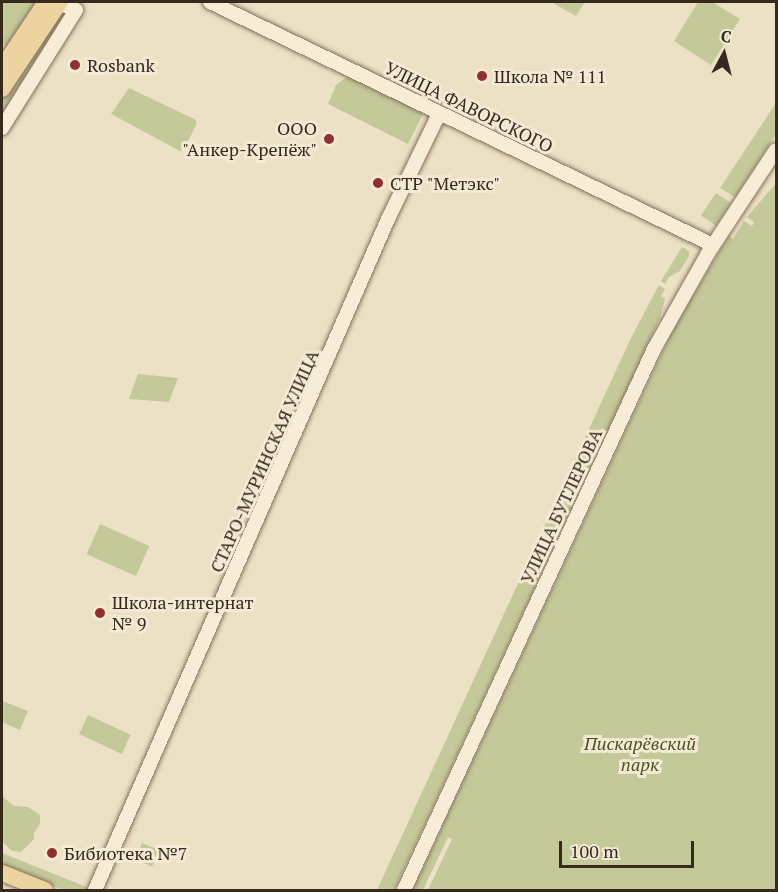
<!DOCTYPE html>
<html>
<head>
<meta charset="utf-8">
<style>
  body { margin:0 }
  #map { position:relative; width:778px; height:892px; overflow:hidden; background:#ece0c5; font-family:"PT Serif",serif }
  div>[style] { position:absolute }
  .green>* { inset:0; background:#c4c999; transform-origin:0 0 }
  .roads { filter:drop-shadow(0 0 2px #86715c) drop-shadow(0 0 2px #86715c) }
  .minor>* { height:14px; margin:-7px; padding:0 7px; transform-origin:7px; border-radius:7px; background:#f7edd7 }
  .major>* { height:16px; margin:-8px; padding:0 8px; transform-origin:8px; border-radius:8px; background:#edd39f }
  .dots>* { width:16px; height:16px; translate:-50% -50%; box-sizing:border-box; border:3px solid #f4ead4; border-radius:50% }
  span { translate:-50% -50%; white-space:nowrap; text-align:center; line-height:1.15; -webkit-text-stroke:6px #f4ead4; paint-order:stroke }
  .poi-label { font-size:18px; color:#362a1f }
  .left { translate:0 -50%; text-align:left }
  .right { translate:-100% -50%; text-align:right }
  .street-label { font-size:18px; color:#362a1f }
  .park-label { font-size:18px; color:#475227; font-style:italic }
  .frame { position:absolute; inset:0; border:3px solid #362a1f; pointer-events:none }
  .north { position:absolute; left:694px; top:24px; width:60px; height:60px; -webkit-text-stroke:4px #f4ead4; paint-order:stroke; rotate:7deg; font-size:16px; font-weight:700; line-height:24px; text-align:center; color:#362a1f }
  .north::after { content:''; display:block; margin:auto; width:21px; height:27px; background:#362a1f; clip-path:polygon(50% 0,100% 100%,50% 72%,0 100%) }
  .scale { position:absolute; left:559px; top:841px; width:135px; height:27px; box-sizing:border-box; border:3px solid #362a1f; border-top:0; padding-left:8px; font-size:18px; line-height:21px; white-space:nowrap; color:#362a1f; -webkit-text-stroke:4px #f4ead4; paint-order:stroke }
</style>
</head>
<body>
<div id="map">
  <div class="green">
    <div style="clip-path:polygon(2px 2px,36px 2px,7px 46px,2px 43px)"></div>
    <div style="clip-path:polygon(551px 2px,585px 2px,576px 16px)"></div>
    <div style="clip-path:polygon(698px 2px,712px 2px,740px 19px,711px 65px,674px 41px)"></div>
    <div style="clip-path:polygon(62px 13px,67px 14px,2px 120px,2px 96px)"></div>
    <div style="clip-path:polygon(347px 77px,354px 78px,424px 112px,408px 144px,328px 104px,336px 85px)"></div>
    <div style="clip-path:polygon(129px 88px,196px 120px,196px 125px,184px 150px,180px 151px,111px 114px)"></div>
    <div style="clip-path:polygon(776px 103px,776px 134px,735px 197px,720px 188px)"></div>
    <div style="clip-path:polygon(776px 183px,776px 890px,428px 890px,452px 839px,448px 837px,423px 890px,413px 890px,675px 325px,729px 236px,733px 239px,744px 221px,752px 226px,754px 222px,747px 217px)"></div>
    <div style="left:716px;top:193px;width:18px;height:27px;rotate:34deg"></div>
    <div style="clip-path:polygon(682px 247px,689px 251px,689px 256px,680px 271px,669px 277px,665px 284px,661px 281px)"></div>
    <div style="clip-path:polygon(659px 285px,665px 289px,661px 296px,665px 299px,660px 318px,394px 890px,377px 890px,630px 340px)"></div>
    <div style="clip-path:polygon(138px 374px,178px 378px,169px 402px,129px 399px)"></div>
    <div style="left:100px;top:524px;width:54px;height:33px;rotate:24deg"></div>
    <div style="clip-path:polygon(2px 701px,28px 711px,20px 730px,2px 722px)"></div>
    <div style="left:88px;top:715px;width:47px;height:21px;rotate:25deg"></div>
    <div style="clip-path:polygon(2px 796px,14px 806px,28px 807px,40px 815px,40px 824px,34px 833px,34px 839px,21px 852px,12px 851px,2px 841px)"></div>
    <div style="left:142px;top:843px;width:18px;height:18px;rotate:22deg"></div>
    <div style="clip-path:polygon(2px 853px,89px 888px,88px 890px,64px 890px,2px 866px)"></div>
  </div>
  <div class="roads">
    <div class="minor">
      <div style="left:210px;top:2px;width:559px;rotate:25.79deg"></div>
      <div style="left:2px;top:128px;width:139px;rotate:-57.9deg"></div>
      <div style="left:76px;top:10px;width:18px;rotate:-158deg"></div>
      <div style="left:95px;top:890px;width:732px;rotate:-66.41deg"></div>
      <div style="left:388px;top:219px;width:110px;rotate:-64.1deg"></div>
      <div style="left:436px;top:120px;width:8px;rotate:-50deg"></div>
      <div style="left:404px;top:890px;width:596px;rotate:-65.2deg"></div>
      <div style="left:654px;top:349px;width:110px;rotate:-60.6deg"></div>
      <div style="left:708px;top:253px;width:123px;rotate:-56.6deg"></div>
    </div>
    <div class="major">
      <div style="left:2px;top:68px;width:79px;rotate:-56.3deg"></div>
      <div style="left:2px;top:89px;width:105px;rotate:-56.3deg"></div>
      <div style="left:2px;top:873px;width:46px;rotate:21.6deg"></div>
    </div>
  </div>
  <div class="dots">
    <div style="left:75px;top:65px;background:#912f31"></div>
    <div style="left:482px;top:76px;background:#912f31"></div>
    <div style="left:329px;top:139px;background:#912f31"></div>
    <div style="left:378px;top:183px;background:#912f31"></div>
    <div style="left:100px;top:613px;background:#912f31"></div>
    <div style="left:52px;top:853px;background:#912f31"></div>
  </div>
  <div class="poi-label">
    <span class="left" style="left:87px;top:65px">Rosbank</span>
    <span class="left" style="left:494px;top:76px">Школа № 111</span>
    <span class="right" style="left:317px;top:139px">ООО<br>"Анкер-Крепёж"</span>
    <span class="left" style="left:390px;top:183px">СТР "Метэкс"</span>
    <span class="left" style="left:112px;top:613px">Школа-интернат<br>№ 9</span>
    <span class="left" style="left:64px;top:853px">Бибиотека №7</span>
  </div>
  <div class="street-label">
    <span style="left:469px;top:107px;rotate:26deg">УЛИЦА ФАВОРСКОГО</span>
    <span style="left:264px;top:461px;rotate:-66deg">СТАРО-МУРИНСКАЯ УЛИЦА</span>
    <span style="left:561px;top:506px;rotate:-65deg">УЛИЦА БУТЛЕРОВА</span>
  </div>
  <div class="park-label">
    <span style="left:640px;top:754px">Пискарёвский<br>парк</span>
  </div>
  <div class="frame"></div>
  <div class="north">С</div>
  <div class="scale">100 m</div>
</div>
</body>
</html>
